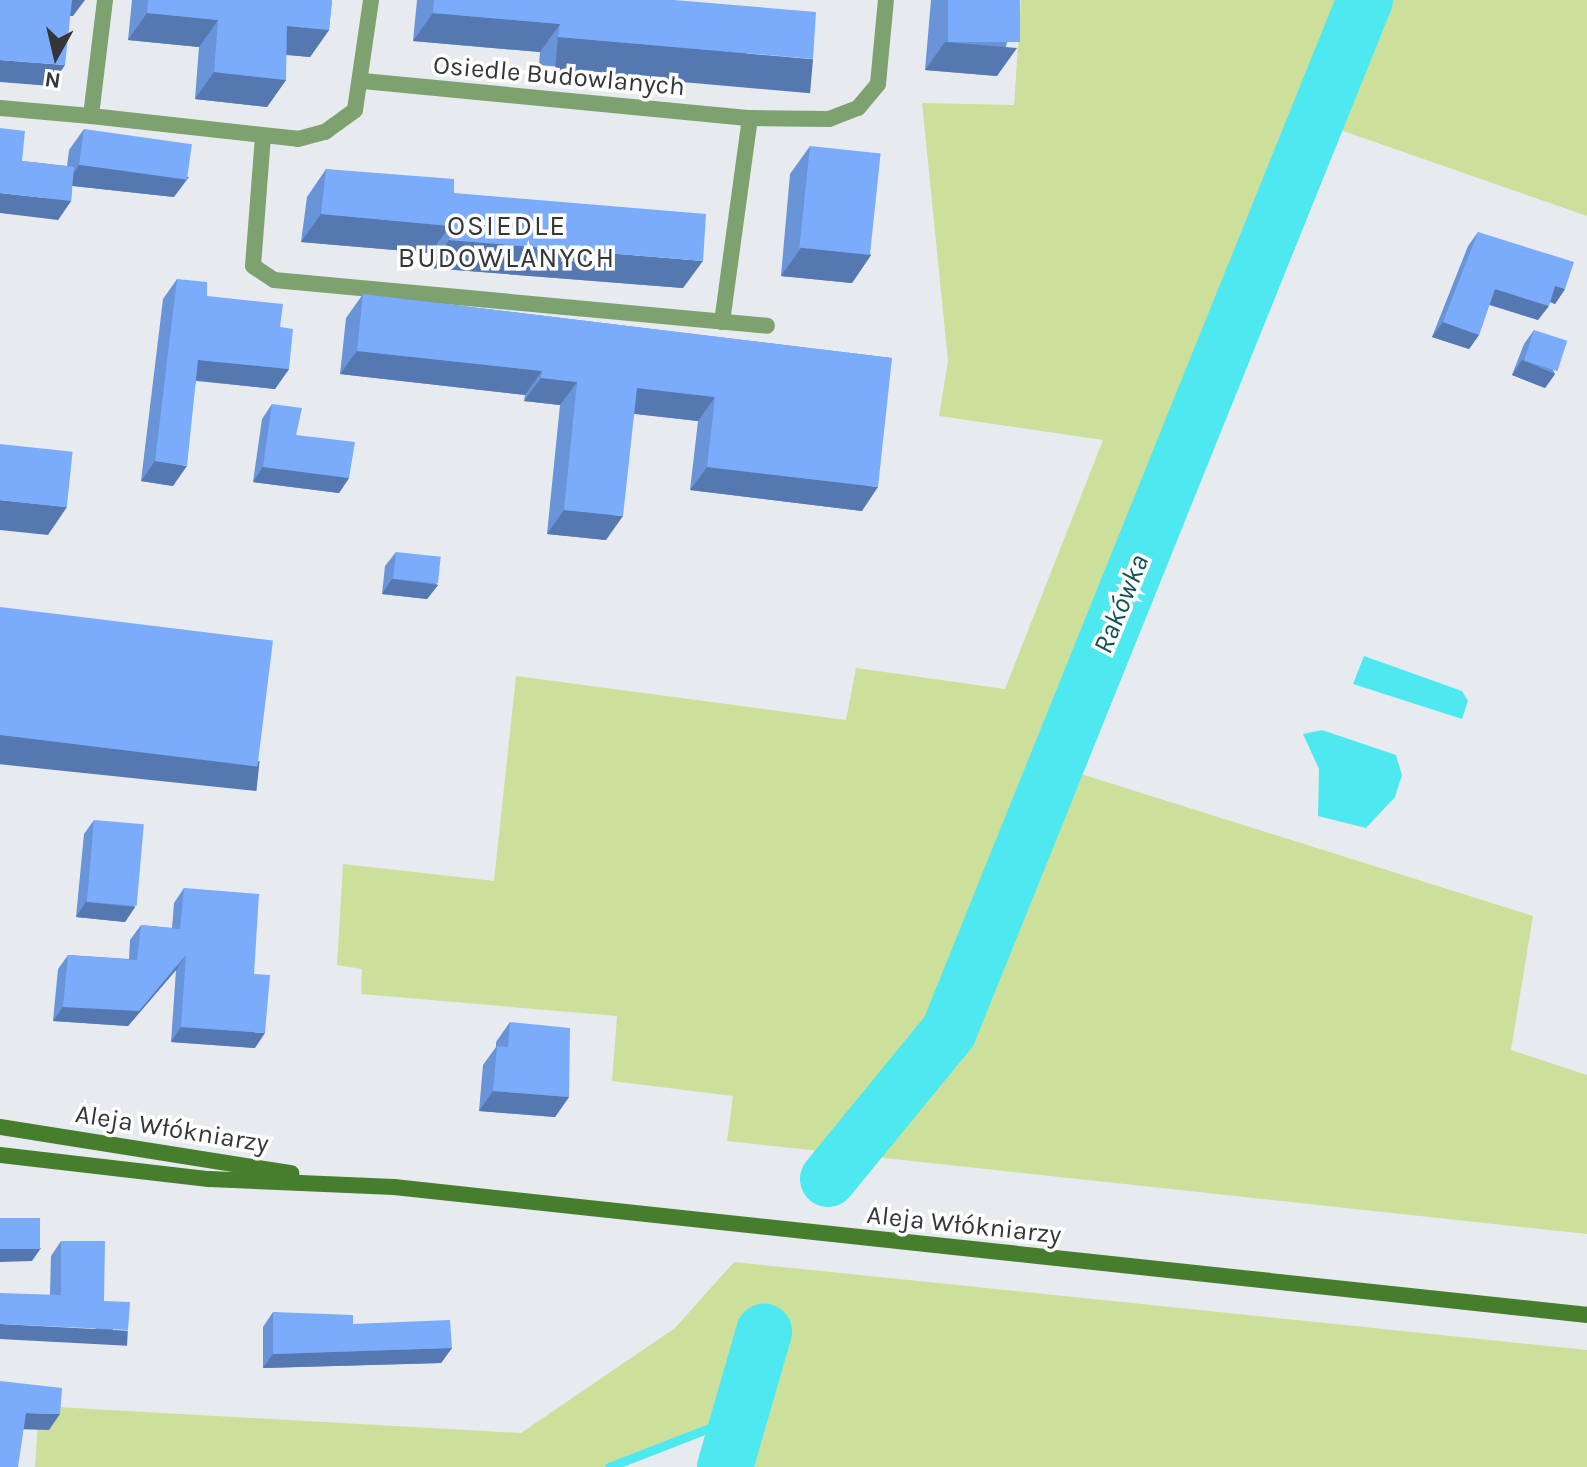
<!DOCTYPE html>
<html>
<head>
<meta charset="utf-8">
<style>
  body { margin:0 }
  #map { position:relative; width:1587px; height:1467px; overflow:hidden; background:#e7ebf0; font-family:Karla,sans-serif }
  div>[style] { position:absolute }
  .green>* { inset:0; background:#cce09b }
  .water>* { inset:0; background:#4ee8f1 }
  .stream>* { height:9px; margin:-4.5px; padding:0 4.5px; transform-origin:4.5px; border-radius:4.5px; background:#4ee8f1 }
  .river>* { height:56px; margin:-28px; padding:0 28px; transform-origin:28px; border-radius:28px; background:#4ee8f1 }
  .street>* { height:16px; margin:-8px; padding:0 8px; transform-origin:8px; border-radius:8px; background:#7da26f }
  .secondary>* { height:16px; margin:-8px; padding:0 8px; transform-origin:8px; border-radius:8px; background:#477e2e }
  .wall>* { inset:0; background:#6994d8 }
  .shaded-wall>* { inset:0; background:#5578b0; transform-origin:0 0 }
  .building>* { inset:0; background:#7aacfb; transform-origin:0 0 }
  span { translate:-50% -50%; white-space:nowrap; text-align:center; line-height:1.15; -webkit-text-stroke:7px #fff; paint-order:stroke }
  .street-label { font-size:26px; color:#353638 }
  .neighbourhood-label { font-size:28px; color:#353638; letter-spacing:2px }
  .water-label { font-size:28px; color:#105256; font-style:italic }
  .north { position:absolute; left:16px; top:16px; width:80px; height:80px; -webkit-text-stroke:6px #fff; paint-order:stroke; rotate:188deg; font-size:22px; font-weight:700; line-height:32px; text-align:center; color:#353638 }
  .north::after { content:''; display:block; margin:auto; width:28px; height:36px; background:#353638; clip-path:polygon(50% 0,100% 100%,50% 72%,0 100%) }
</style>
</head>
<body>
<div id="map">
  <div class="green">
    <div style="clip-path:polygon(1021px 0,1587px 0,1587px 216px,1323px 124px,1062px 768px,1533px 916px,1511px 1050px,1587px 1075px,1587px 1234px,727px 1141px,733px 1096px,612px 1081px,617px 1016px,361px 994px,362px 969px,337px 965px,343px 864px,494px 881px,516px 676px,846px 720px,856px 668px,1005px 689px,1103px 440px,939px 416px,948px 361px,922px 103px,1014px 105px)"></div>
    <div style="clip-path:polygon(734px 1262px,1587px 1350px,1587px 1467px,725px 1467px,742px 1415px,609px 1467px,35px 1467px,39px 1406px,521px 1433px,675px 1328px)"></div>
  </div>
  <div class="water">
    <div style="clip-path:polygon(1364px 656px,1462px 691px,1468px 701px,1462px 719px,1353px 684px)"></div>
    <div style="clip-path:polygon(1322px 730px,1396px 755px,1402px 775px,1395px 797px,1366px 828px,1318px 816px,1319px 769px,1303px 734px)"></div>
  </div>
  <div class="stream">
    <div style="left:609px;top:1467px;width:144px;rotate:-21.2deg"></div>
  </div>
  <div class="river">
    <div style="left:828px;top:1179px;width:191px;rotate:-50.7deg"></div>
    <div style="left:949px;top:1031px;width:1112px;rotate:-68.03deg"></div>
    <div style="left:725px;top:1467px;width:141px;rotate:-73.9deg"></div>
  </div>
  <div class="street">
    <div style="left:105px;top:0;width:117px;rotate:96.9deg"></div>
    <div style="left:91px;top:116px;width:208px;rotate:6.3deg"></div>
    <div style="left:298px;top:139px;width:28px;rotate:-15deg"></div>
    <div style="left:325px;top:132px;width:37px;rotate:-36deg"></div>
    <div style="left:355px;top:110px;width:111px;rotate:-81.7deg"></div>
    <div style="left:363px;top:81px;width:389px;rotate:5.5deg"></div>
    <div style="left:0;top:108px;width:91px;rotate:5deg"></div>
    <div style="left:263px;top:136px;width:130px;rotate:94.4deg"></div>
    <div style="left:253px;top:266px;width:25px;rotate:34deg"></div>
    <div style="left:274px;top:280px;width:495px;rotate:5.3deg"></div>
    <div style="left:722px;top:322px;width:206px;rotate:-82.2deg"></div>
    <div style="left:750px;top:118px;width:79px;rotate:0.7deg"></div>
    <div style="left:829px;top:119px;width:31px;rotate:-21deg"></div>
    <div style="left:858px;top:108px;width:31px;rotate:-50deg"></div>
    <div style="left:878px;top:84px;width:84px;rotate:-84.6deg"></div>
  </div>
  <div class="secondary">
    <div style="left:0;top:1127px;width:295px;rotate:9deg"></div>
    <div style="left:0;top:1155px;width:210px;rotate:6.6deg"></div>
    <div style="left:209px;top:1179px;width:185px;rotate:2.5deg"></div>
    <div style="left:394px;top:1187px;width:1200px;rotate:6.12deg"></div>
  </div>
  <div class="wall">
    <div style="clip-path:polygon(132px 0,332px 0,329px 30px,310px 57px,286px 55px,286px 80px,267px 107px,195px 99px,199px 47px,128px 40px)"></div>
    <div style="clip-path:polygon(417px 0,674px 0,793px 87px,539px 65px,540px 52px,413px 41px)"></div>
    <div style="clip-path:polygon(931px 0,1020px 0,997px 76px,925px 70px)"></div>
    <div style="clip-path:polygon(84px 129px,174px 197px,72px 186px,71px 201px,58px 220px,22px 161px,67px 166px,69px 150px)"></div>
    <div style="clip-path:polygon(810px 146px,871px 255px,852px 283px,781px 276px,790px 174px)"></div>
    <div style="clip-path:polygon(326px 169px,454px 193px,683px 288px,430px 268px,430px 253px,301px 242px,307px 197px)"></div>
    <div style="clip-path:polygon(1478px 232px,1565px 289px,1555px 304px,1550px 302px,1538px 320px,1489px 305px,1479px 335px,1469px 349px,1432px 337px,1468px 246px)"></div>
    <div style="clip-path:polygon(177px 279px,207px 296px,280px 327px,289px 369px,275px 389px,196px 381px,173px 486px,141px 481px,163px 299px)"></div>
    <div style="clip-path:polygon(363px 294px,892px 358px,862px 511px,690px 490px,698px 421px,634px 414px,606px 540px,547px 534px,560px 405px,524px 401px,525px 395px,340px 374px,346px 318px)"></div>
    <div style="clip-path:polygon(1534px 330px,1555px 374px,1545px 388px,1512px 375px,1524px 344px)"></div>
    <div style="clip-path:polygon(272px 404px,296px 435px,349px 478px,339px 493px,253px 482px,262px 419px)"></div>
    <div style="clip-path:polygon(396px 552px,438px 585px,427px 599px,382px 594px,385px 566px)"></div>
    <div style="clip-path:polygon(94px 820px,135px 907px,125px 922px,76px 917px,84px 834px)"></div>
    <div style="clip-path:polygon(184px 888px,254px 974px,255px 1048px,171px 1042px,176px 970px,128px 1026px,53px 1021px,58px 969px,68px 955px,129px 959px,130px 940px,141px 925px,172px 928px,174px 903px)"></div>
    <div style="clip-path:polygon(510px 1022px,569px 1097px,555px 1117px,479px 1111px,483px 1065px,496px 1047px,496px 1042px)"></div>
    <div style="clip-path:polygon(61px 1241px,104px 1301px,118px 1345px,50px 1295px,51px 1256px)"></div>
    <div style="clip-path:polygon(273px 1312px,353px 1324px,452px 1348px,441px 1363px,263px 1368px,263px 1327px)"></div>
  </div>
  <div class="shaded-wall">
    <div style="clip-path:polygon(69px 0,85px 0,73px 16px,58px 16px)"></div>
    <div style="clip-path:polygon(147px 13px,218px 20px,199px 47px,128px 40px)"></div>
    <div style="clip-path:polygon(433px 13px,560px 24px,540px 52px,413px 41px)"></div>
    <div style="clip-path:polygon(287px 26px,329px 30px,310px 57px,268px 53px)"></div>
    <div style="left:558px;top:37px;width:256px;height:34px;rotate:5deg"></div>
    <div style="clip-path:polygon(945px 42px,1017px 48px,997px 76px,925px 70px)"></div>
    <div style="clip-path:polygon(0 60px,65px 65px,51px 86px,0 82px)"></div>
    <div style="clip-path:polygon(214px 72px,286px 80px,267px 107px,195px 99px)"></div>
    <div style="clip-path:polygon(79px 165px,189px 177px,174px 197px,65px 185px)"></div>
    <div style="clip-path:polygon(0 193px,71px 201px,58px 220px,0 213px)"></div>
    <div style="clip-path:polygon(321px 214px,450px 226px,430px 253px,301px 242px)"></div>
    <div style="clip-path:polygon(449px 240px,703px 261px,683px 288px,430px 268px)"></div>
    <div style="clip-path:polygon(801px 248px,871px 255px,852px 283px,781px 276px)"></div>
    <div style="clip-path:polygon(1555px 286px,1565px 289px,1555px 304px,1545px 300px)"></div>
    <div style="clip-path:polygon(1495px 289px,1549px 306px,1538px 320px,1485px 303px)"></div>
    <div style="clip-path:polygon(1443px 322px,1479px 335px,1469px 349px,1432px 337px)"></div>
    <div style="clip-path:polygon(357px 351px,542px 371px,525px 395px,340px 374px)"></div>
    <div style="clip-path:polygon(198px 360px,289px 369px,275px 389px,184px 379px)"></div>
    <div style="clip-path:polygon(1522px 360px,1555px 374px,1545px 388px,1512px 375px)"></div>
    <div style="clip-path:polygon(541px 378px,577px 382px,560px 405px,524px 401px)"></div>
    <div style="clip-path:polygon(637px 388px,715px 397px,698px 421px,620px 412px)"></div>
    <div style="clip-path:polygon(155px 461px,187px 466px,173px 486px,141px 481px)"></div>
    <div style="clip-path:polygon(263px 467px,349px 478px,339px 493px,253px 482px)"></div>
    <div style="clip-path:polygon(707px 467px,878px 487px,862px 511px,690px 490px)"></div>
    <div style="clip-path:polygon(0 500px,67px 507px,48px 535px,0 530px)"></div>
    <div style="clip-path:polygon(564px 510px,623px 516px,606px 540px,547px 534px)"></div>
    <div style="clip-path:polygon(392px 579px,438px 585px,427px 599px,382px 594px)"></div>
    <div style="left:0;top:734px;width:261px;height:30px;rotate:6deg"></div>
    <div style="clip-path:polygon(86px 902px,135px 907px,125px 922px,76px 917px)"></div>
    <div style="clip-path:polygon(186px 955px,176px 970px,128px 1026px,53px 1021px,63px 1007px)"></div>
    <div style="clip-path:polygon(181px 1027px,265px 1033px,255px 1048px,171px 1042px)"></div>
    <div style="clip-path:polygon(493px 1091px,569px 1097px,555px 1117px,479px 1111px)"></div>
    <div style="clip-path:polygon(41px 1248px,32px 1261px,0 1262px,0 1249px)"></div>
    <div style="left:0;top:1324px;width:128px;height:15px;rotate:3deg"></div>
    <div style="clip-path:polygon(452px 1348px,441px 1363px,263px 1368px,273px 1354px)"></div>
    <div style="clip-path:polygon(26px 1413px,60px 1414px,49px 1430px,14px 1429px)"></div>
  </div>
  <div class="building">
    <div style="clip-path:polygon(0 0,72px 0,65px 65px,0 60px)"></div>
    <div style="clip-path:polygon(148px 0,332px 0,329px 30px,287px 26px,286px 80px,214px 72px,218px 20px,147px 13px)"></div>
    <div style="clip-path:polygon(434px 0,674px 0,816px 12px,813px 59px,558px 37px,560px 24px,433px 13px)"></div>
    <div style="left:948px;top:0;width:72px;height:42px"></div>
    <div style="clip-path:polygon(0 128px,25px 131px,22px 161px,74px 167px,71px 201px,0 193px)"></div>
    <div style="left:84px;top:129px;width:109px;height:36px;rotate:8deg"></div>
    <div style="left:810px;top:146px;width:71px;height:102px;rotate:6deg"></div>
    <div style="clip-path:polygon(326px 169px,454px 179px,454px 193px,706px 214px,703px 261px,449px 240px,450px 226px,321px 214px)"></div>
    <div style="clip-path:polygon(1478px 232px,1574px 262px,1565px 289px,1555px 286px,1549px 306px,1495px 289px,1479px 335px,1443px 322px)"></div>
    <div style="clip-path:polygon(177px 279px,207px 282px,207px 296px,283px 304px,280px 327px,293px 329px,289px 369px,198px 360px,187px 466px,155px 461px)"></div>
    <div style="clip-path:polygon(363px 294px,892px 358px,878px 487px,707px 467px,715px 397px,637px 388px,623px 516px,564px 510px,577px 382px,541px 378px,542px 371px,357px 351px)"></div>
    <div style="left:1534px;top:330px;width:35px;height:32px;rotate:18deg"></div>
    <div style="clip-path:polygon(272px 404px,302px 408px,296px 435px,355px 442px,349px 478px,263px 467px)"></div>
    <div style="left:0;top:444px;width:73px;height:56px;rotate:6deg"></div>
    <div style="left:396px;top:552px;width:45px;height:27px;rotate:6deg"></div>
    <div style="left:0;top:607px;width:275px;height:127px;rotate:7deg"></div>
    <div style="left:94px;top:820px;width:50px;height:82px;rotate:5deg"></div>
    <div style="clip-path:polygon(184px 888px,259px 894px,254px 974px,270px 975px,265px 1033px,181px 1027px,186px 955px,139px 1011px,63px 1007px,68px 955px,137px 960px,141px 925px,180px 929px)"></div>
    <div style="clip-path:polygon(510px 1022px,570px 1028px,569px 1097px,493px 1091px,497px 1046px,508px 1047px)"></div>
    <div style="left:0;top:1218px;width:40px;height:31px"></div>
    <div style="clip-path:polygon(61px 1241px,105px 1241px,104px 1301px,130px 1302px,128px 1330px,0 1324px,0 1293px,61px 1295px)"></div>
    <div style="clip-path:polygon(273px 1312px,353px 1315px,353px 1324px,450px 1320px,452px 1348px,273px 1354px)"></div>
    <div style="clip-path:polygon(0 1381px,62px 1388px,60px 1414px,26px 1413px,18px 1467px,0 1467px)"></div>
  </div>
  <div class="street-label">
    <span style="left:559px;top:76px;rotate:5deg">Osiedle Budowlanych</span>
    <span style="left:172px;top:1129px;rotate:9deg">Aleja Włókniarzy</span>
    <span style="left:964px;top:1225px;rotate:6deg">Aleja Włókniarzy</span>
  </div>
  <div class="neighbourhood-label">
    <span style="left:507px;top:242px">OSIEDLE<br>BUDOWLANYCH</span>
  </div>
  <div class="water-label">
    <span style="left:1121px;top:604px;rotate:-68deg">Rakówka</span>
  </div>
  <div class="north">N</div>
</div>
</body>
</html>
